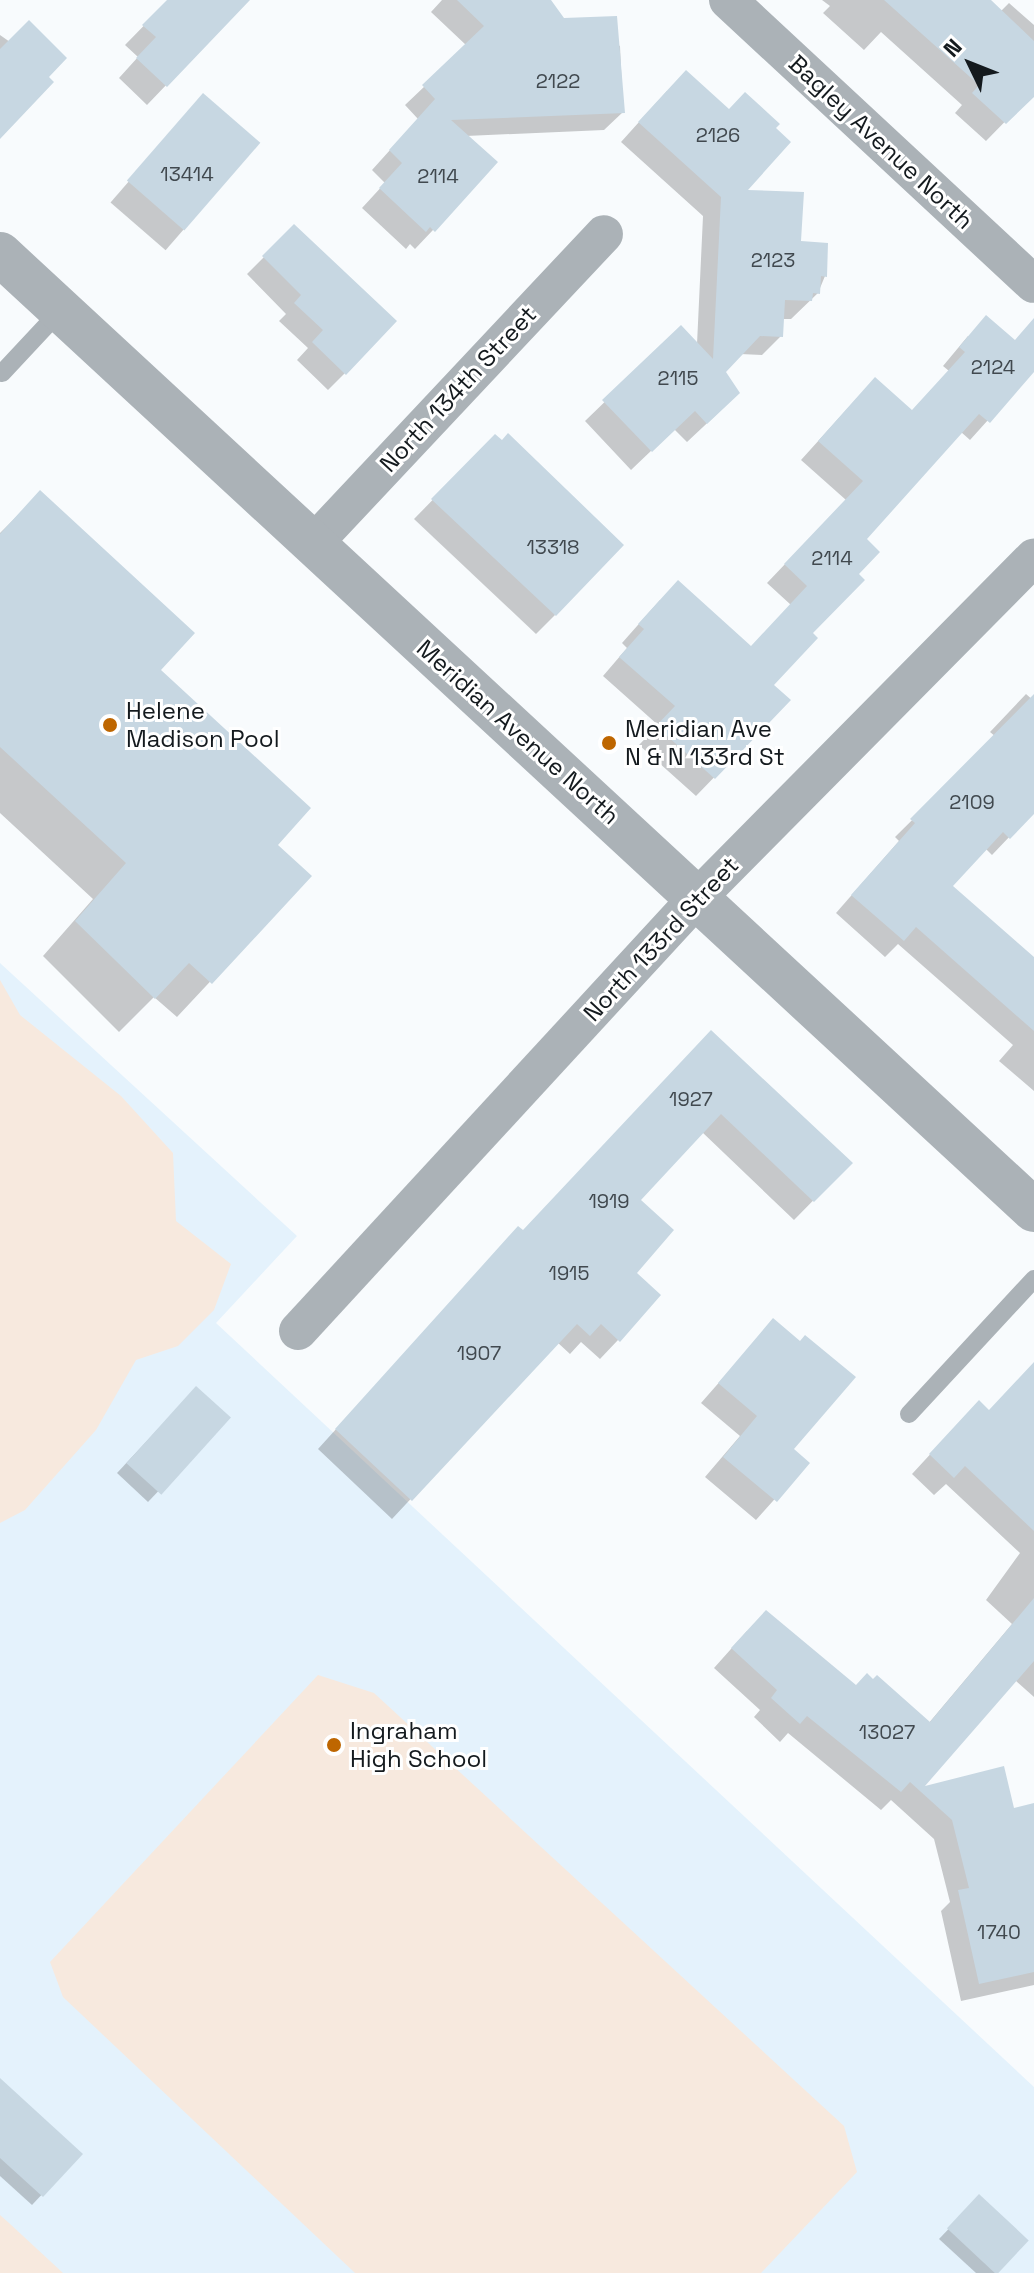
<!DOCTYPE html>
<html>
<head>
<meta charset="utf-8">
<style>
  body { margin:0 }
  #map { position:relative; width:1034px; height:2273px; overflow:hidden; background:#f8fbfd; font-family:"Space Grotesk",sans-serif }
  div>[style] { position:absolute }
  .built>* { inset:0; background:#e4f2fc }
  .green>* { inset:0; background:#f7e9de }
  .shadow>* { inset:0; background:#0003; transform-origin:0 0 }
  .building>* { inset:0; background:#c7d7e2; transform-origin:0 0 }
  .service>* { height:18px; margin:-9px; padding:0 9px; transform-origin:9px; border-radius:9px; background:#abb2b7 }
  .minor>* { height:38px; margin:-19px; padding:0 19px; transform-origin:19px; border-radius:19px; background:#abb2b7 }
  .tertiary>* { height:44px; margin:-22px; padding:0 22px; transform-origin:22px; border-radius:22px; background:#abb2b7 }
  .dots>* { width:22px; height:22px; translate:-50% -50%; box-sizing:border-box; border:4px solid #fff; border-radius:50% }
  span { translate:-50% -50%; white-space:nowrap; text-align:center; line-height:1.15; -webkit-text-stroke:6px #fff; paint-order:stroke }
  .number-label { font-size:20px; color:#41494f }
  .number-label span { -webkit-text-stroke-width:0 }
  .street-label { font-size:24px; color:#141a1e }
  .poi-label { font-size:24px; color:#141a1e }
  .left { translate:0 -50%; text-align:left }
  .north { position:absolute; left:930px; top:24px; width:80px; height:80px; -webkit-text-stroke:6px #fff; paint-order:stroke; rotate:313deg; font-size:22px; font-weight:700; line-height:32px; text-align:center; color:#141a1e }
  .north::after { content:''; display:block; margin:auto; width:28px; height:36px; background:#141a1e; clip-path:polygon(50% 0,100% 100%,50% 72%,0 100%) }
</style>
</head>
<body>
<div id="map">
  <div class="built">
    <div style="clip-path:polygon(0 963px,297px 1236px,216px 1323px,1034px 2087px,1034px 2273px,0 2273px)"></div>
  </div>
  <div class="green">
    <div style="clip-path:polygon(0 980px,20px 1015px,121px 1096px,173px 1153px,176px 1221px,231px 1264px,214px 1310px,178px 1346px,136px 1360px,96px 1430px,25px 1510px,0 1523px)"></div>
    <div style="clip-path:polygon(318px 1675px,374px 1693px,844px 2126px,857px 2172px,761px 2273px,355px 2273px,63px 1997px,50px 1962px)"></div>
    <div style="clip-path:polygon(0 2215px,9px 2223px,63px 2273px,0 2273px)"></div>
  </div>
  <div class="shadow">
    <div style="clip-path:polygon(231px 0,240px 8px,147px 105px,119px 78px,138px 57px,125px 45px,167px 2px)"></div>
    <div style="clip-path:polygon(442px 0,548px 0,563px 20px,620px 46px,623px 112px,604px 130px,466px 136px,433px 230px,415px 249px,410px 244px,406px 249px,362px 208px,385px 183px,372px 170px,418px 119px,405px 105px,467px 46px,431px 12px)"></div>
    <div style="clip-path:polygon(822px 0,986px 0,1000px 12px,1009px 3px,1034px 25px,1034px 92px,986px 141px,955px 113px,962px 105px,881px 32px,864px 50px,823px 13px,830px 6px)"></div>
    <div style="clip-path:polygon(0 35px,10px 42px,0 136px)"></div>
    <div style="clip-path:polygon(667px 91px,743px 192px,825px 276px,818px 293px,791px 319px,782px 319px,781px 336px,762px 355px,740px 354px,723px 372px,719px 412px,687px 442px,674px 429px,631px 470px,585px 421px,681px 328px,697px 344px,703px 216px,621px 142px)"></div>
    <div style="left:203px;top:96px;width:73px;height:141px;rotate:41deg"></div>
    <div style="clip-path:polygon(294px 227px,345px 373px,328px 390px,297px 360px,308px 348px,279px 321px,286px 314px,247px 274px)"></div>
    <div style="clip-path:polygon(968px 336px,1034px 363px,1034px 369px,970px 440px,961px 432px,865px 540px,810px 633px,771px 685px,788px 701px,696px 796px,639px 745px,658px 725px,603px 676px,627px 648px,622px 643px,660px 600px,751px 648px,791px 605px,767px 583px,846px 500px,801px 460px,857px 398px,911px 412px,949px 371px,943px 366px)"></div>
    <div style="clip-path:polygon(495px 436px,555px 615px,536px 634px,414px 519px)"></div>
    <div style="clip-path:polygon(40px 493px,275px 845px,309px 876px,177px 1017px,154px 997px,119px 1032px,43px 956px,93px 899px,0 813px,0 533px)"></div>
    <div style="clip-path:polygon(1026px 694px,1034px 701px,1034px 811px,992px 855px,985px 848px,951px 886px,1034px 960px,1034px 1091px,999px 1061px,1013px 1045px,898px 944px,885px 957px,836px 913px,899px 841px,895px 837px,996px 737px,990px 732px)"></div>
    <div style="clip-path:polygon(692px 1052px,850px 1163px,794px 1220px,702px 1132px,638px 1200px,634px 1273px,618px 1340px,600px 1359px,581px 1342px,570px 1354px,557px 1342px,392px 1519px,318px 1449px,500px 1248px,522px 1232px)"></div>
    <div style="clip-path:polygon(773px 1321px,791px 1450px,807px 1463px,756px 1520px,705px 1477px,740px 1436px,701px 1403px)"></div>
    <div style="clip-path:polygon(1034px 1384px,1034px 1697px,1015px 1680px,919px 1789px,1012px 1810px,1034px 1828px,1034px 1985px,961px 2001px,941px 1911px,950px 1902px,934px 1839px,891px 1800px,881px 1810px,788px 1733px,780px 1742px,754px 1717px,760px 1710px,714px 1668px,747px 1631px,928px 1724px,1012px 1624px,986px 1600px,1020px 1553px,946px 1484px,934px 1495px,912px 1474px,960px 1422px,989px 1412px)"></div>
    <div style="clip-path:polygon(187px 1398px,228px 1418px,148px 1502px,117px 1473px)"></div>
    <div style="clip-path:polygon(0 2080px,80px 2154px,32px 2205px,0 2176px)"></div>
    <div style="clip-path:polygon(979px 2197px,1026px 2240px,995px 2273px,976px 2273px,939px 2239px)"></div>
  </div>
  <div class="building">
    <div style="clip-path:polygon(167px 0,250px 0,167px 87px,136px 58px,156px 37px,142px 25px)"></div>
    <div style="clip-path:polygon(457px 0,551px 0,564px 18px,617px 16px,625px 113px,451px 120px,498px 162px,435px 232px,430px 227px,426px 232px,379px 188px,402px 163px,389px 150px,435px 99px,422px 85px,484px 26px)"></div>
    <div style="clip-path:polygon(884px 0,991px 0,1034px 41px,1034px 97px,1006px 124px,972px 93px,979px 85px)"></div>
    <div style="clip-path:polygon(29px 20px,67px 58px,49px 77px,54px 82px,0 139px,0 49px)"></div>
    <div style="clip-path:polygon(686px 70px,729px 109px,745px 92px,780px 124px,776px 128px,791px 142px,748px 190px,804px 192px,801px 241px,828px 243px,827px 277px,821px 276px,820px 294px,813px 293px,812px 301px,785px 300px,783px 337px,760px 336px,726px 372px,740px 393px,707px 424px,695px 411px,652px 452px,602px 400px,681px 325px,713px 359px,721px 197px,638px 122px)"></div>
    <div style="left:203px;top:93px;width:76px;height:116px;rotate:41deg"></div>
    <div style="clip-path:polygon(294px 224px,397px 321px,346px 375px,312px 342px,323px 330px,294px 303px,301px 295px,262px 256px)"></div>
    <div style="clip-path:polygon(986px 315px,1015px 340px,1034px 318px,1034px 372px,990px 423px,979px 414px,867px 539px,880px 552px,859px 574px,865px 580px,813px 633px,818px 638px,774px 685px,791px 700px,715px 779px,656px 726px,675px 706px,619px 657px,644px 629px,638px 624px,678px 580px,751px 646px,807px 586px,784px 564px,863px 481px,818px 441px,875px 377px,912px 410px,965px 352px,959px 347px)"></div>
    <div style="clip-path:polygon(508px 433px,624px 545px,556px 616px,431px 499px,495px 434px,502px 440px)"></div>
    <div style="clip-path:polygon(40px 490px,195px 633px,161px 670px,311px 808px,278px 845px,312px 876px,212px 984px,189px 963px,155px 999px,75px 921px,126px 863px,0 747px,0 534px)"></div>
    <div style="clip-path:polygon(1034px 694px,1034px 814px,1010px 839px,1003px 832px,953px 886px,1034px 957px,1034px 1031px,916px 927px,904px 941px,851px 895px,915px 823px,910px 819px)"></div>
    <div style="clip-path:polygon(711px 1030px,853px 1163px,814px 1202px,721px 1114px,641px 1200px,674px 1230px,637px 1273px,661px 1295px,620px 1342px,601px 1324px,590px 1336px,577px 1324px,412px 1501px,335px 1429px,518px 1226px,523px 1230px)"></div>
    <div style="clip-path:polygon(773px 1318px,800px 1341px,805px 1335px,856px 1377px,794px 1449px,810px 1463px,777px 1502px,723px 1457px,757px 1416px,718px 1383px)"></div>
    <div style="clip-path:polygon(1034px 1362px,1034px 1531px,965px 1466px,954px 1478px,929px 1454px,979px 1400px,989px 1410px)"></div>
    <div style="left:196px;top:1386px;width:47px;height:104px;rotate:42deg"></div>
    <div style="clip-path:polygon(1034px 1598px,1034px 1661px,925px 1786px,1004px 1766px,1014px 1808px,1034px 1803px,1034px 1972px,979px 1984px,958px 1890px,969px 1888px,952px 1820px,910px 1782px,901px 1792px,807px 1716px,800px 1724px,771px 1698px,777px 1690px,731px 1648px,766px 1610px,856px 1685px,867px 1673px,873px 1679px,877px 1675px,930px 1722px)"></div>
    <div style="clip-path:polygon(0 2078px,83px 2154px,43px 2197px,0 2158px)"></div>
    <div style="left:979px;top:2194px;width:68px;height:47px;rotate:43deg"></div>
  </div>
  <div class="service">
    <div style="left:2px;top:373px;width:85px;rotate:-46.9deg"></div>
    <div style="left:909px;top:1414px;width:184px;rotate:-47.2deg"></div>
  </div>
  <div class="minor">
    <div style="left:728px;top:0;width:417px;rotate:42.9deg"></div>
    <div style="left:313px;top:544px;width:425px;rotate:-46.8deg"></div>
    <div style="left:298px;top:1331px;width:589px;rotate:-47.34deg"></div>
    <div style="left:697px;top:898px;width:479px;rotate:-45.3deg"></div>
  </div>
  <div class="tertiary">
    <div style="left:0;top:254px;width:1408px;rotate:42.76deg"></div>
  </div>
  <div class="dots">
    <div style="left:110px;top:725px;background:#be6600"></div>
    <div style="left:609px;top:743px;background:#be6600"></div>
    <div style="left:334px;top:1745px;background:#be6600"></div>
  </div>
  <div class="number-label">
    <span style="left:558px;top:81px">2122</span>
    <span style="left:718px;top:135px">2126</span>
    <span style="left:187px;top:174px">13414</span>
    <span style="left:438px;top:176px">2114</span>
    <span style="left:773px;top:260px">2123</span>
    <span style="left:993px;top:367px">2124</span>
    <span style="left:678px;top:378px">2115</span>
    <span style="left:553px;top:547px">13318</span>
    <span style="left:832px;top:558px">2114</span>
    <span style="left:972px;top:802px">2109</span>
    <span style="left:691px;top:1099px">1927</span>
    <span style="left:609px;top:1201px">1919</span>
    <span style="left:569px;top:1273px">1915</span>
    <span style="left:479px;top:1353px">1907</span>
    <span style="left:887px;top:1732px">13027</span>
    <span style="left:999px;top:1932px">1740</span>
  </div>
  <div class="street-label">
    <span style="left:881px;top:142px;rotate:43deg">Bagley Avenue North</span>
    <span style="left:458px;top:389px;rotate:-47deg">North 134th Street</span>
    <span style="left:518px;top:732px;rotate:42deg">Meridian Avenue North</span>
    <span style="left:661px;top:939px;rotate:-47deg">North 133rd Street</span>
  </div>
  <div class="poi-label">
    <span class="left" style="left:126px;top:725px">Helene<br>Madison Pool</span>
    <span class="left" style="left:625px;top:743px">Meridian Ave<br>N &amp; N 133rd St</span>
    <span class="left" style="left:350px;top:1745px">Ingraham<br>High School</span>
  </div>
  <div class="north">N</div>
</div>
</body>
</html>
